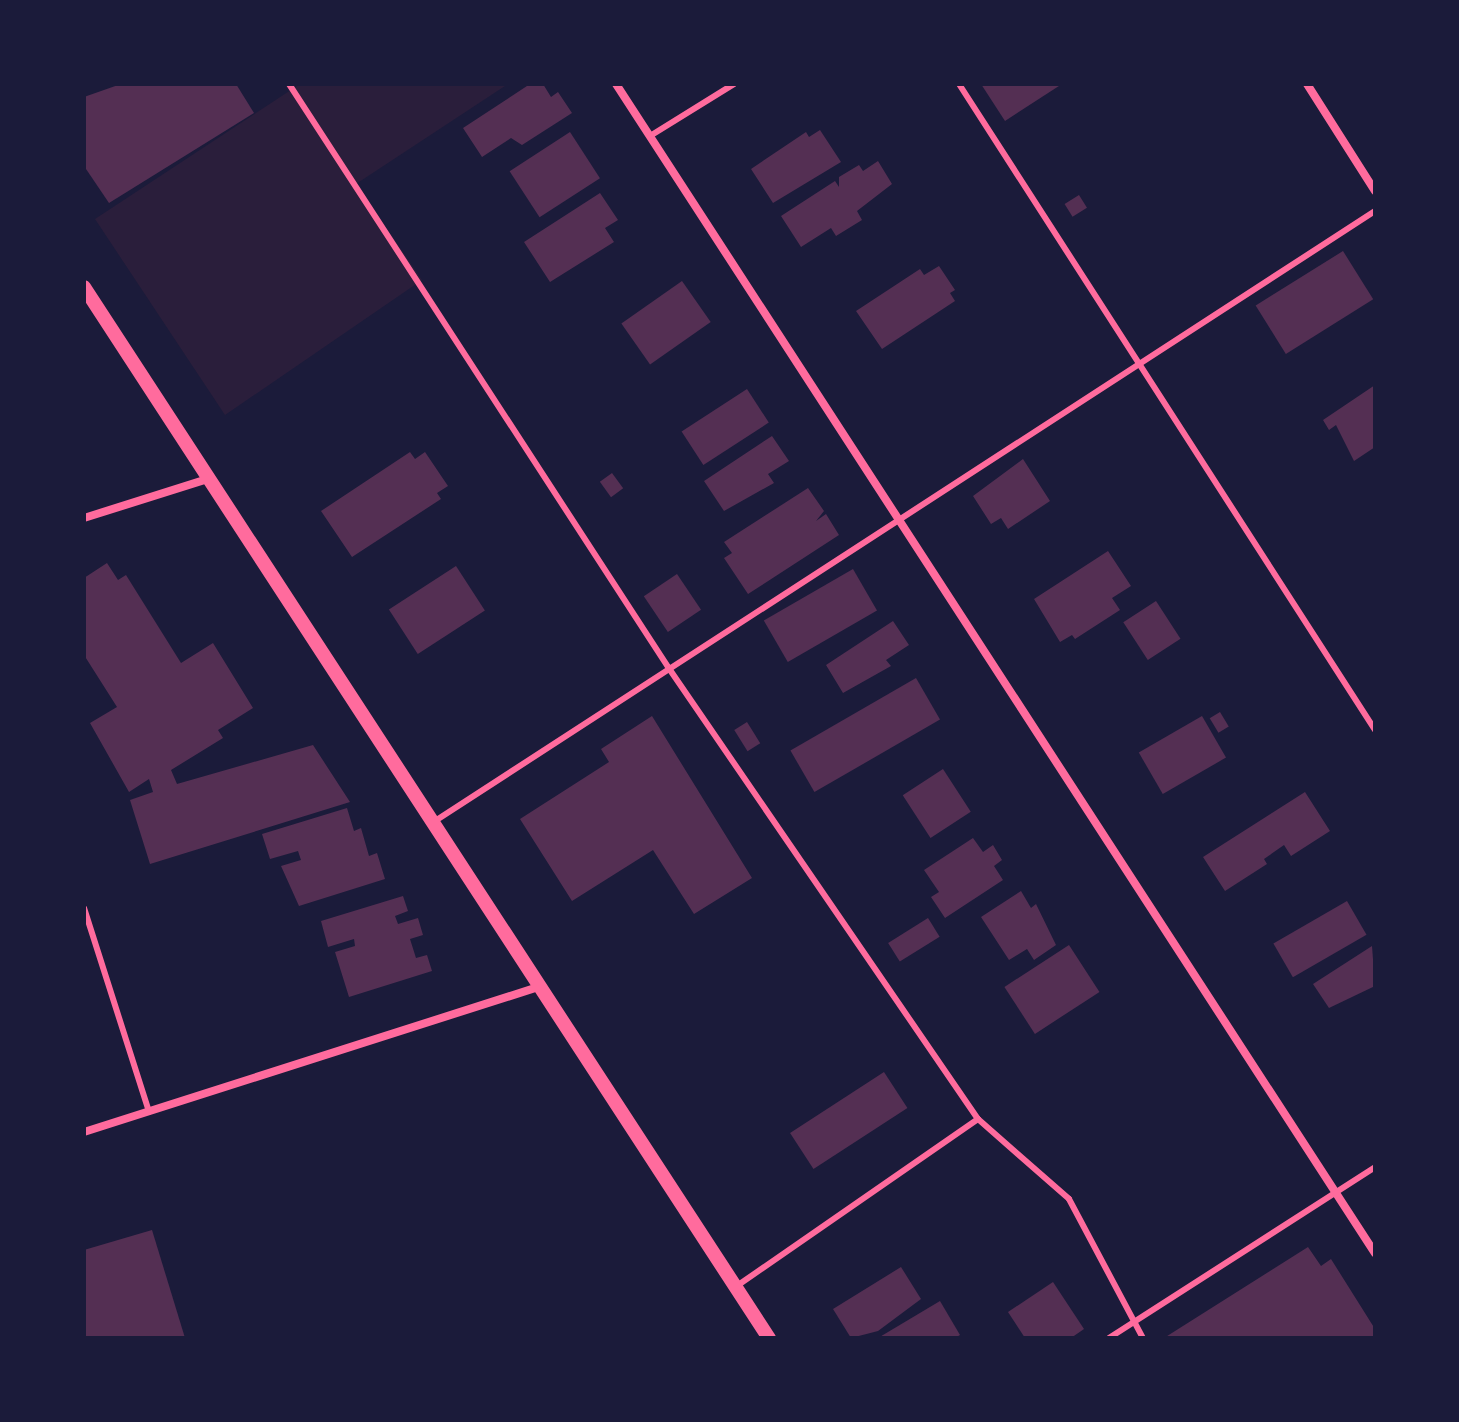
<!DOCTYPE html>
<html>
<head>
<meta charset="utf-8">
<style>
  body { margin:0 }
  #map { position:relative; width:1459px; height:1422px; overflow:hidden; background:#1b1b3a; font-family:"PT Sans",sans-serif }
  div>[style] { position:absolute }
  .green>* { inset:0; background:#2a1e3b }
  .building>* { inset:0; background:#542f53; transform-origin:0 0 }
  .service>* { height:6px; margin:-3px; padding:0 3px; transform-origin:3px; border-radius:3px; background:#ff6b9d }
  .minor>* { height:8px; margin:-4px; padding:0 4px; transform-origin:4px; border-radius:4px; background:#ff6b9d }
  .tertiary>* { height:14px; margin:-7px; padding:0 7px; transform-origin:7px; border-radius:7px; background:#ff6b9d }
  span { translate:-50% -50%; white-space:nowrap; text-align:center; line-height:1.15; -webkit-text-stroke:6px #1b1b3a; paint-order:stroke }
  .frame { position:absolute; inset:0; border:86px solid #1b1b3a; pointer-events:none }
</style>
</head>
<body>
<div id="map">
  <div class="green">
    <div style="clip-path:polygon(300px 84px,508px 84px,356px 184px,422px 280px,225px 415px,95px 219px)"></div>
  </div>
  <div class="building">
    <div style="clip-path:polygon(121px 84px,236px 84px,254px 113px,109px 203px,84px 166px,84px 97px)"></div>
    <div style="clip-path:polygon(530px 84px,543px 84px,551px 97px,558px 92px,572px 113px,522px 145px,511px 138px,482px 157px,463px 128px)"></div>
    <div style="clip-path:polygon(981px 84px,1062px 84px,1005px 121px)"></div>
    <div style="clip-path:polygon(820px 130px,841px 162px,773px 203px,751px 169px,806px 132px,809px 137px)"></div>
    <div style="left:570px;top:132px;width:55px;height:72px;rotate:57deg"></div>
    <div style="clip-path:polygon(878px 161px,892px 184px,857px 211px,862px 220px,836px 236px,831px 228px,801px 247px,781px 216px,835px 181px,839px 187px,839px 177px,859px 165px,863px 171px)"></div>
    <div style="clip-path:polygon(600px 193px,618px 220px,605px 228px,614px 242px,550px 282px,524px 242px)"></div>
    <div style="left:1079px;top:195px;width:15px;height:17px;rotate:58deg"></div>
    <div style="left:1343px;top:251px;width:57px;height:103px;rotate:58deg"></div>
    <div style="clip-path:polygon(939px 266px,955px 290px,950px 293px,955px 301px,882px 349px,856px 311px,920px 269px,924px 275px)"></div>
    <div style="left:682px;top:281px;width:50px;height:74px;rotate:55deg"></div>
    <div style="clip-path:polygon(1375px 385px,1375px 447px,1354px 461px,1336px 425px,1329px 430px,1323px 420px)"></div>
    <div style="left:747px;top:389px;width:40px;height:78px;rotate:57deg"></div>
    <div style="clip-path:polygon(772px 436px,789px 461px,768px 474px,774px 483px,724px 511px,704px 481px)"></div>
    <div style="clip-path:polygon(410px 452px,415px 459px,425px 452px,448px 486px,437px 493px,441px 499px,352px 557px,321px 511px)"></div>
    <div style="clip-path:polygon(1023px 459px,1050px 501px,1008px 529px,1001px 518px,991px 524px,973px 496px)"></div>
    <div style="left:612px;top:473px;width:19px;height:15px;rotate:54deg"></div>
    <div style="clip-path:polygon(808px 488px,824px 511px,816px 521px,826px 514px,839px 535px,748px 594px,724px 558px,732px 553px,724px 542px)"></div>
    <div style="clip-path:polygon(1108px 551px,1131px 586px,1112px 598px,1120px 610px,1075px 639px,1072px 635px,1060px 642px,1034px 599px)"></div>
    <div style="clip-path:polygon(107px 563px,118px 580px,126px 575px,181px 663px,213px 643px,253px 708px,218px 730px,223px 738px,171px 770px,177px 784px,313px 745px,350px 802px,150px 864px,130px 800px,153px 792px,149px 779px,129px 792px,90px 723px,117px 707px,84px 655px,84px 578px)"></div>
    <div style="left:456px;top:566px;width:53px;height:80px;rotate:57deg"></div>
    <div style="left:853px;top:569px;width:48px;height:103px;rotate:60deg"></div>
    <div style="left:677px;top:574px;width:43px;height:40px;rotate:56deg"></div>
    <div style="left:1156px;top:601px;width:45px;height:39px;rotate:57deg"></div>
    <div style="clip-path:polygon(893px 621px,909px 645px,886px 660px,891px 666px,843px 693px,826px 665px)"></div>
    <div style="left:916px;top:678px;width:48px;height:145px;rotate:60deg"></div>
    <div style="left:1220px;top:712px;width:17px;height:12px;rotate:59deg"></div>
    <div style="clip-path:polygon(652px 716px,752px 878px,694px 914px,653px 850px,572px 901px,520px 819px,609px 762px,601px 749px)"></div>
    <div style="left:1202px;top:716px;width:48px;height:73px;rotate:60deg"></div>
    <div style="left:747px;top:722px;width:25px;height:15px;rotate:58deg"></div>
    <div style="left:943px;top:769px;width:51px;height:48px;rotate:57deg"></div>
    <div style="clip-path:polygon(1305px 792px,1330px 831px,1291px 856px,1284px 845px,1264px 859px,1267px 864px,1225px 891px,1203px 857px)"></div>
    <div style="clip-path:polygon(347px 808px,354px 831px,361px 828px,369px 856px,377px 853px,385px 879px,299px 906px,281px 866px,301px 860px,298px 851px,270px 859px,262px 834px)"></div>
    <div style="clip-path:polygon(973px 838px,983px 852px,993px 845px,1002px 860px,994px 866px,1003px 880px,945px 918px,931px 897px,939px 892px,924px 870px)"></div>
    <div style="clip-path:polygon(1021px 891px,1031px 908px,1036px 904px,1056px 945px,1034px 960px,1027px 949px,1009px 960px,981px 917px)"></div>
    <div style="clip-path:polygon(403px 896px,408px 911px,395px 916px,398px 924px,418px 918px,423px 935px,410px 939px,416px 958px,427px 955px,432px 971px,349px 997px,335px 952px,355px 946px,354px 939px,328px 947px,321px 921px)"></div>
    <div style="left:1347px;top:901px;width:39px;height:85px;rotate:60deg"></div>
    <div style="left:928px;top:918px;width:22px;height:47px;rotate:58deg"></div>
    <div style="left:1069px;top:945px;width:56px;height:77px;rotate:57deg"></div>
    <div style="clip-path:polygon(1372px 946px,1375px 986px,1329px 1008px,1313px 984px)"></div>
    <div style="left:884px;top:1072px;width:43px;height:112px;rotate:57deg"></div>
    <div style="clip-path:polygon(152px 1230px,185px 1338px,84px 1338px,84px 1250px)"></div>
    <div style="clip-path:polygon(1308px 1247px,1321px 1266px,1331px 1259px,1375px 1329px,1375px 1338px,1164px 1338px)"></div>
    <div style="clip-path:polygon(901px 1267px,921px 1299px,878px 1331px,851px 1338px,833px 1309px)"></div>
    <div style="clip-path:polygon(1053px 1282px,1084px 1329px,1071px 1338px,1025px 1338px,1008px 1312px)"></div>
    <div style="clip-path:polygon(940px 1301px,960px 1335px,955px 1338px,878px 1338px)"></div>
  </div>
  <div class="service">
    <div style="left:289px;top:84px;width:695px;rotate:56.97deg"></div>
    <div style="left:668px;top:667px;width:548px;rotate:55.56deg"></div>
    <div style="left:978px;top:1119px;width:293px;rotate:145.3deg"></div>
    <div style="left:959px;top:84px;width:768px;rotate:57.22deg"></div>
    <div style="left:650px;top:136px;width:99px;rotate:-31.8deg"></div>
    <div style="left:435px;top:821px;width:1121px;rotate:-32.98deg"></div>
    <div style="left:84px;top:908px;width:214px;rotate:72.3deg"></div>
    <div style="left:978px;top:1119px;width:121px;rotate:41.3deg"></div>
    <div style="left:1069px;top:1199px;width:157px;rotate:62deg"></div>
    <div style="left:1109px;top:1338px;width:316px;rotate:-32.7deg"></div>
  </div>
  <div class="minor">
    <div style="left:616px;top:84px;width:1394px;rotate:57.01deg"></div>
    <div style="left:1307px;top:84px;width:127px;rotate:57.6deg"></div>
    <div style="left:84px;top:518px;width:130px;rotate:-17.5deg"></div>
    <div style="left:84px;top:1132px;width:478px;rotate:-17.7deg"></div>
  </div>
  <div class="tertiary">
    <div style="left:84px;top:287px;width:1255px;rotate:56.91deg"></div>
  </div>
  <div class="frame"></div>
</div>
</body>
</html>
